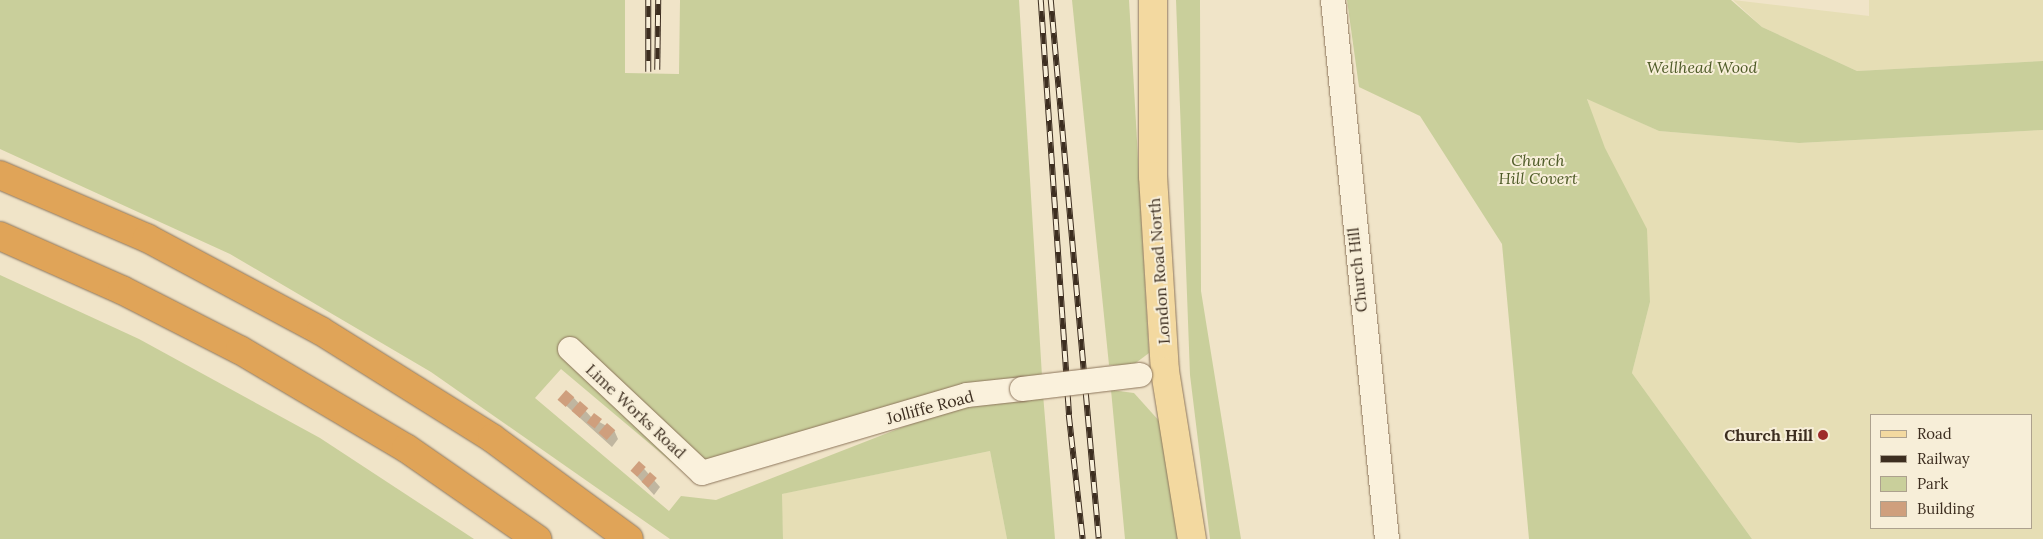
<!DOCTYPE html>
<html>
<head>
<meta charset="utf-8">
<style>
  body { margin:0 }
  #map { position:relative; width:2043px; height:539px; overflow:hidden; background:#f0e4c8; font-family:Lora,serif }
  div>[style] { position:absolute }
  .farmland>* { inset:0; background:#e6deb5 }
  .green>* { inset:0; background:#c9cf9b }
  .shadow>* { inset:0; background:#0003 }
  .building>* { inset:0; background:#cf9f7d; transform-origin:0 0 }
  .roads { filter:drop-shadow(0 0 1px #8d765c) drop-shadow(0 0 1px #8d765c) }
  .minor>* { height:24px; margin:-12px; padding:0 12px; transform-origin:12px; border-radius:12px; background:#faf1dc }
  .major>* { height:28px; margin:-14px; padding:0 14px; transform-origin:14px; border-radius:14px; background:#f3d9a0 }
  .highway>* { height:28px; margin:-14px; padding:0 14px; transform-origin:14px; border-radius:14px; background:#e0a458 }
  .rail>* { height:5.5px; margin-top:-2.75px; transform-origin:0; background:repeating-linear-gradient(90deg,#f7eed8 0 11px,#3d2e20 0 22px); box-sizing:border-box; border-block:1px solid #3d2e20 }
  .bridges { filter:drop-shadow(0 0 1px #8d765c) drop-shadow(0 0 1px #8d765c) }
  .minor-bridge>* { height:24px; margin:-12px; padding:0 12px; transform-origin:12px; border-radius:12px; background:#faf1dc }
  .dots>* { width:14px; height:14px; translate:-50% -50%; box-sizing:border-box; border:2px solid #f7eed8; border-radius:50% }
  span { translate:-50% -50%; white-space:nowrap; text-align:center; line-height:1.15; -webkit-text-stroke:4px #f7eed8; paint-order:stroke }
  .park-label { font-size:16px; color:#4d5a26; font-style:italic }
  .street-label { font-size:16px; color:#3d2e20 }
  .poi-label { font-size:16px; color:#3d2e20; font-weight:700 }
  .right { translate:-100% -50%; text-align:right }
  .legend { position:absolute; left:1870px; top:414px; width:162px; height:115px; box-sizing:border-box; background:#f7eed8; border:1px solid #ada18e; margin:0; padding:6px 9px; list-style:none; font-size:15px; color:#3d2e20 }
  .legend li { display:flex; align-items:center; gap:10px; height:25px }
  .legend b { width:25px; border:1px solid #ada18e }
</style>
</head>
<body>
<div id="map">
  <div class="farmland">
    <div style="clip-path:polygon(1733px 0,1869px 16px,1869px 0,2043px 0,2043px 61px,1857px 71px,1762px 27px)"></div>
    <div style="clip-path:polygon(evenodd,1587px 98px,1659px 131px,1799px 143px,2043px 130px,2043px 539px,1752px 539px,1632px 373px,1650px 302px,1587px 98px,1872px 415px,2032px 415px,2032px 528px,1872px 528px,1872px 415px)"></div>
    <div style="clip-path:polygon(990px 451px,1007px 539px,783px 539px,781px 494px)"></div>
  </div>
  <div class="green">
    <div style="clip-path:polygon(0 0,625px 0,625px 73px,679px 74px,680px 0,1019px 0,1042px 376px,694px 481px,561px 369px,535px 398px,669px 511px,681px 496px,716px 500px,967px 402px,1043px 394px,1055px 539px,1007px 539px,990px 451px,782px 494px,783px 539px,670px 539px,431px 372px,230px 254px,0 149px)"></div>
    <div style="clip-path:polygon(1072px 0,1129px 0,1149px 353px,1133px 365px,1109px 365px)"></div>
    <div style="clip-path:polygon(1176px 0,1200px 0,1201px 291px,1241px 539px,1210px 539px,1190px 375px)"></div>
    <div style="clip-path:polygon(1347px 0,1731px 0,1762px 27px,1857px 71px,2043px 61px,2043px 130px,1799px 143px,1659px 131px,1587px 99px,1605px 148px,1647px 229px,1650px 302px,1632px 373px,1752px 539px,1529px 539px,1502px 244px,1420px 116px,1359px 87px)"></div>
    <div style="clip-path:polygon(0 275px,139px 339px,320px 438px,474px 539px,0 539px)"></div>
    <div style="clip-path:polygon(1111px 390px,1134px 393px,1161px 423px,1178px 539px,1125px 539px)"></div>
  </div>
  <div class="shadow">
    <div style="clip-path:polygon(573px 397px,592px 418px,614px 430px,618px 439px,612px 447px,560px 400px)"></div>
    <div style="clip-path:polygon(639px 463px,660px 487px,654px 495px,632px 471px)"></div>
  </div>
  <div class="building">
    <div style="left:566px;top:390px;width:11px;height:13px;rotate:41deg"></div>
    <div style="left:580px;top:401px;width:11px;height:13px;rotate:41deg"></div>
    <div style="left:594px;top:413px;width:10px;height:12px;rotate:37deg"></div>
    <div style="left:607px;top:423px;width:11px;height:13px;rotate:41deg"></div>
    <div style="left:639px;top:461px;width:9px;height:13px;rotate:41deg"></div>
    <div style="left:650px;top:472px;width:9px;height:13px;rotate:41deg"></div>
  </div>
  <div class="roads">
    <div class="minor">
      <div style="left:1333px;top:0;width:542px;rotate:84.28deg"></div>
      <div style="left:570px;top:349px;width:181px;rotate:43.2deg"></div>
      <div style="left:702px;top:473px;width:276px;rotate:-16.4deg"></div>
      <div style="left:967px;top:395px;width:55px;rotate:-6.2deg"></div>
    </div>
    <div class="major">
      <div style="left:1153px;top:0;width:176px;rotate:90deg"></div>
      <div style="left:1153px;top:176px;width:195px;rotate:86.5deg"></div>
      <div style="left:1165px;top:371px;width:170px;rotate:80.9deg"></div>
    </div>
    <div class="highway">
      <div style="left:0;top:175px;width:160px;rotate:23.2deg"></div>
      <div style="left:147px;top:238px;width:197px;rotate:28.1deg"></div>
      <div style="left:321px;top:331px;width:202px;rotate:32deg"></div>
      <div style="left:492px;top:438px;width:170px;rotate:36.4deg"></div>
      <div style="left:0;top:236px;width:133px;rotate:23.9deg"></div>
      <div style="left:122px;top:290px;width:132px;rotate:27deg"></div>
      <div style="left:240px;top:350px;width:193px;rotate:30.6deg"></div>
      <div style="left:406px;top:448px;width:160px;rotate:34.8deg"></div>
    </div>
  </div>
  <div class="rail">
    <div style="left:1041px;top:0;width:416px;rotate:86.1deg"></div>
    <div style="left:1069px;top:415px;width:125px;rotate:83.6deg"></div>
    <div style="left:1051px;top:0;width:541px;rotate:84.91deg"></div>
    <div style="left:657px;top:70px;width:70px;rotate:-89.2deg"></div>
    <div style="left:648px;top:72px;width:72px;rotate:-90deg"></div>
  </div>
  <div class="bridges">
    <div class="minor-bridge">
      <div style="left:1022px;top:389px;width:119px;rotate:-6.8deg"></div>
    </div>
  </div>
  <div class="dots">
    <div style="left:1823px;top:435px;background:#9e2a2b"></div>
  </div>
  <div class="park-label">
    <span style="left:1702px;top:67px">Wellhead Wood</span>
    <span style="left:1538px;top:169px">Church<br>Hill Covert</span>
  </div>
  <div class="street-label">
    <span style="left:1357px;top:270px;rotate:-96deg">Church Hill</span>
    <span style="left:1159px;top:271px;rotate:-94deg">London Road North</span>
    <span style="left:930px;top:407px;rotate:-15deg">Jolliffe Road</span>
    <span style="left:636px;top:411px;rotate:43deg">Lime Works Road</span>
  </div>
  <div class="poi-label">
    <span class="right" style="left:1813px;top:435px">Church Hill</span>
  </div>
  <ul class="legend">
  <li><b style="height:6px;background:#f3d9a0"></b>Road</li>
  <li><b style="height:6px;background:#3d2e20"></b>Railway</li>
  <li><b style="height:14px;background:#c9cf9b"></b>Park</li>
  <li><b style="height:14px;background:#cf9f7d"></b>Building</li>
  </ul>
</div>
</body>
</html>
